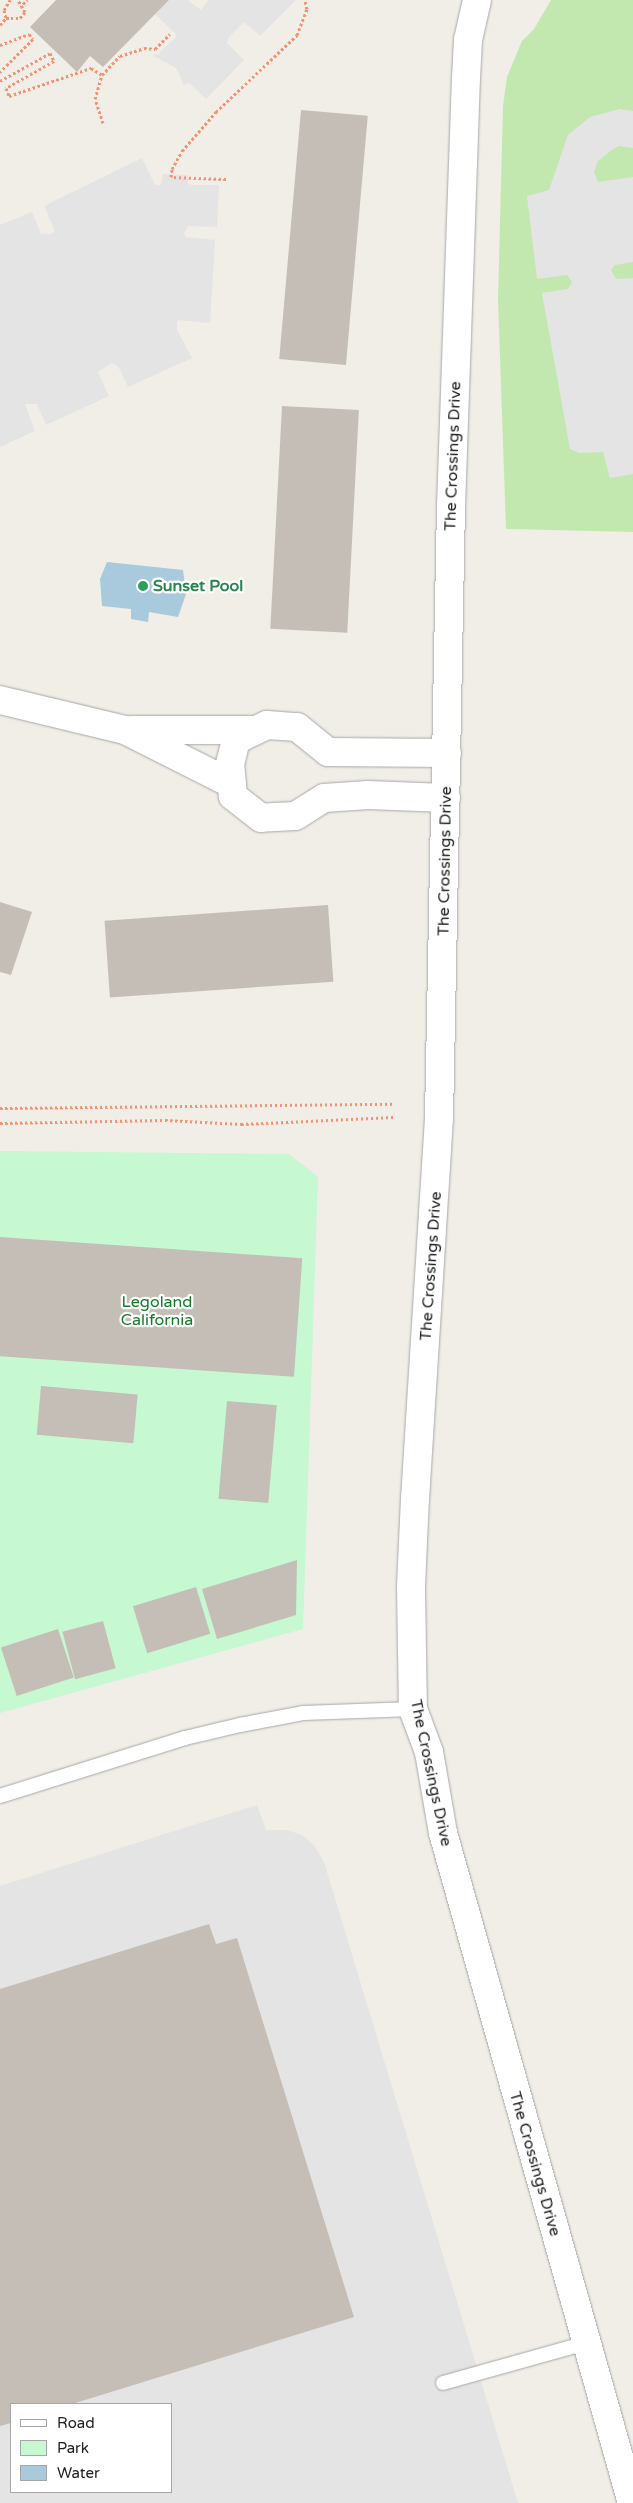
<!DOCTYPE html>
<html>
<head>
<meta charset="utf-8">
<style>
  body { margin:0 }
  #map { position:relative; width:633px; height:2503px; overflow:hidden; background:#f0eee7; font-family:"Varela Round",sans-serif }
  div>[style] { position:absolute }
  .grass>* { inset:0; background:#c3e8af }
  .park>* { inset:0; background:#c6f8d1 }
  .parking>* { inset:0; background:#e4e4e4 }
  .water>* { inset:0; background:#a9c9dc }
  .building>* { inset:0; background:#c5beb6; transform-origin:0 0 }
  .path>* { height:3px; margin-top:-1.5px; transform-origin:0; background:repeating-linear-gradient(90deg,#f49374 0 2.5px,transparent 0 5px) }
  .roads { filter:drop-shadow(0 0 1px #a7a7a7) drop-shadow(0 0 1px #a7a7a7) }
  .service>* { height:14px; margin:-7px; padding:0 7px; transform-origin:7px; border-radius:7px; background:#fff }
  .minor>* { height:28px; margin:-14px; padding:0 14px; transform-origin:14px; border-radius:14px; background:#fff }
  .tertiary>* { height:28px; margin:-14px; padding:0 14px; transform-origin:14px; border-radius:14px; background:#fff }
  .dots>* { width:14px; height:14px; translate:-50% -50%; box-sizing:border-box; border:2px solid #fff; border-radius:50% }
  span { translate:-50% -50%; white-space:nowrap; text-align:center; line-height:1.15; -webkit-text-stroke:4.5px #fff; paint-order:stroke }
  .street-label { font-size:16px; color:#202020 }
  .leisure-label { font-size:16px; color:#27864d; font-weight:700 }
  .left { translate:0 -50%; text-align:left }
  .park-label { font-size:16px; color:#107c28 }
  .legend { position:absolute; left:10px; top:2403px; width:162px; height:90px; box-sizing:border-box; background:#fff; border:1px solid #a6a6a6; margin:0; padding:6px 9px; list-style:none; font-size:15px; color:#202020 }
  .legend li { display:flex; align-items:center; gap:10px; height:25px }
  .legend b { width:25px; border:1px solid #a6a6a6 }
</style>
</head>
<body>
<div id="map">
  <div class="grass">
    <div style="clip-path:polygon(551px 0,633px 0,633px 532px,506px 529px,498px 300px,503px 106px,507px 77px,522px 41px,534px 29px)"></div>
  </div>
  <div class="park">
    <div style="clip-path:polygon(0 1151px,289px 1154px,318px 1177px,303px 1629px,0 1713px)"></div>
  </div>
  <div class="parking">
    <div style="clip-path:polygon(169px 0,188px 0,201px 10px,208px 0,296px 0,260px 36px,244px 22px,229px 37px,227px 43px,244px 60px,206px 99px,189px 83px,184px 85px,176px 68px,152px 55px,158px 54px,175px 38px,176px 34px,155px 14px)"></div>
    <div style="clip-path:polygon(620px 109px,633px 111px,633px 148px,619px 146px,612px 150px,598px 161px,594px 172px,598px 182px,633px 177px,633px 262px,615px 265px,611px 270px,616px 279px,633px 278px,633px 474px,610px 478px,603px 452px,579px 453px,570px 449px,542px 293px,568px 289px,572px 282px,567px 275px,537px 279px,527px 196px,549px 190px,568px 135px,590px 117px)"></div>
    <div style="clip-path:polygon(142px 158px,155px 185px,161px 185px,163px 174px,188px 175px,188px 183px,191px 185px,219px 185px,217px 227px,188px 226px,184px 234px,186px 237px,215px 240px,210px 323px,177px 320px,177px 330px,192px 358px,128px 387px,118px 366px,111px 363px,98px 372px,109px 396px,46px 425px,37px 404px,25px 404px,35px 431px,0 447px,0 225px,32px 212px,41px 234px,51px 234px,55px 231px,44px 206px)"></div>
    <div style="clip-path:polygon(evenodd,257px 1805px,266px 1830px,287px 1830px,302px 1835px,314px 1845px,324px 1862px,518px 2503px,0 2503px,0 1886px,257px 1805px,11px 2404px,171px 2404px,171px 2492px,11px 2492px,11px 2404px)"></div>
  </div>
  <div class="water">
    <div style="clip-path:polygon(107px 562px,183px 570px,186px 594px,178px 617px,149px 612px,148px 622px,131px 619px,131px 609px,102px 606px,100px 579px)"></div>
  </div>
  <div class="building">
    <div style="clip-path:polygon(56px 0,169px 0,103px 67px,90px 56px,77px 72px,30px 27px)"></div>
    <div style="left:301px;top:110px;width:67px;height:250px;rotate:5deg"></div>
    <div style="left:282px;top:406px;width:77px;height:223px;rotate:3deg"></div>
    <div style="clip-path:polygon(0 902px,32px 912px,11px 975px,0 972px)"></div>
    <div style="left:328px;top:905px;width:77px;height:224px;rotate:86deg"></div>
    <div style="left:0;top:1237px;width:303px;height:119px;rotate:4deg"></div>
    <div style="left:41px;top:1386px;width:97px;height:49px;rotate:5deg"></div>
    <div style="left:227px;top:1401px;width:50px;height:98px;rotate:5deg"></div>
    <div style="clip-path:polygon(297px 1560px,296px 1615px,217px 1639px,202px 1589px)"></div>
    <div style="left:196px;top:1587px;width:49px;height:66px;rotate:73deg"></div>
    <div style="left:103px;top:1621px;width:49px;height:42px;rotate:75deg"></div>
    <div style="left:58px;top:1629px;width:51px;height:60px;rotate:72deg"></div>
    <div style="clip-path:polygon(209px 1924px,216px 1944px,237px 1938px,354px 2317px,72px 2404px,11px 2404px,11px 2423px,0 2426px,0 1989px)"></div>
  </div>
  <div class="path">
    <div style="left:23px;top:4px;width:6px;rotate:-45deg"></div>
    <div style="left:4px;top:10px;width:8px;rotate:76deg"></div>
    <div style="left:6px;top:18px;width:14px"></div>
    <div style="left:20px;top:18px;width:8px;rotate:-50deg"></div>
    <div style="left:25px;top:12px;width:14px;rotate:-120deg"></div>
    <div style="left:4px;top:10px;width:12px;rotate:-59deg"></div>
    <div style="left:0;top:25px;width:9px;rotate:-49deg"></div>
    <div style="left:0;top:45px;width:31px;rotate:-21deg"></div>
    <div style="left:29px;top:34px;width:6px;rotate:51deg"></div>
    <div style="left:33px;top:39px;width:47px;rotate:135deg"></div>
    <div style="left:0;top:81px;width:57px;rotate:-29.2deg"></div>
    <div style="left:50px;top:53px;width:9px;rotate:63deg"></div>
    <div style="left:54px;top:61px;width:55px;rotate:150.6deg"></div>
    <div style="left:6px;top:88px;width:9px;rotate:69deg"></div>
    <div style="left:9px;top:96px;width:87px;rotate:-18.9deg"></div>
    <div style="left:91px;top:68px;width:13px;rotate:32deg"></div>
    <div style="left:103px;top:123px;width:25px;rotate:-108deg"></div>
    <div style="left:95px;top:99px;width:25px;rotate:-74deg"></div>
    <div style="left:102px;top:75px;width:26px;rotate:-47deg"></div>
    <div style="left:120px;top:56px;width:25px;rotate:-18deg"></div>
    <div style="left:144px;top:48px;width:11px;rotate:5deg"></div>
    <div style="left:155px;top:49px;width:21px;rotate:-45deg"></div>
    <div style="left:226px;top:179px;width:55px;rotate:-177.9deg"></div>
    <div style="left:171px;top:177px;width:8px;rotate:-83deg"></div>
    <div style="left:172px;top:169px;width:21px;rotate:-61deg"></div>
    <div style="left:182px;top:151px;width:52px;rotate:-48.9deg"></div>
    <div style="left:216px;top:112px;width:112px;rotate:-43.5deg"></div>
    <div style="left:297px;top:35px;width:28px;rotate:-69deg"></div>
    <div style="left:307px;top:9px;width:9px;rotate:-103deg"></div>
    <div style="left:0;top:1108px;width:395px;rotate:-0.6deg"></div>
    <div style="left:0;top:1123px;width:165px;rotate:-1deg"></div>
    <div style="left:165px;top:1120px;width:76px;rotate:3deg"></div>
    <div style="left:241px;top:1124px;width:153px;rotate:-2.6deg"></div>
  </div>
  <div class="roads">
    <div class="service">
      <div style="left:0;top:1796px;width:194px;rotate:-17.4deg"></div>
      <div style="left:185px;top:1738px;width:57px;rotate:-13.3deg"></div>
      <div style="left:240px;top:1725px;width:64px;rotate:-10.8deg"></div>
      <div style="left:303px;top:1713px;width:110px;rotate:-2.1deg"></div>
      <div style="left:443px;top:2383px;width:148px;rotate:-15.6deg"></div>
    </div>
    <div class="minor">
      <div style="left:0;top:700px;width:129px;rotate:13.5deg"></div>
      <div style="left:125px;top:730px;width:120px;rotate:26.8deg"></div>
      <div style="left:132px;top:730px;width:123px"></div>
      <div style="left:446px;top:798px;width:78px;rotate:-177.8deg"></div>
      <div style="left:368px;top:795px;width:44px;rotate:176.1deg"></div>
      <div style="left:324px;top:798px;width:34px;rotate:148deg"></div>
      <div style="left:295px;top:816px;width:34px;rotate:177deg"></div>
      <div style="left:261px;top:818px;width:36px;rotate:-142deg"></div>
      <div style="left:233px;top:796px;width:32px;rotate:-95deg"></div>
      <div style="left:230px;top:764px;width:25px;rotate:-76deg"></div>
      <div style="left:236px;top:740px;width:34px;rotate:-26deg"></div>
      <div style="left:267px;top:725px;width:30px;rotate:4deg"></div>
      <div style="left:297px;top:727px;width:40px;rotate:39deg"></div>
      <div style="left:328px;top:752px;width:119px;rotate:0.5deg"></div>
    </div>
    <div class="tertiary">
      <div style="left:477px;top:0;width:41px;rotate:102.7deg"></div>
      <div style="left:468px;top:40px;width:37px;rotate:93deg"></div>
      <div style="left:466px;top:77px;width:428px;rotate:92deg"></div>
      <div style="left:451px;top:505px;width:613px;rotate:91.12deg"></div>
      <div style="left:439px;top:1118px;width:381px;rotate:93.6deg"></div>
      <div style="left:415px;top:1498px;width:89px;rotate:92.6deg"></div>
      <div style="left:411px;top:1587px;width:122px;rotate:89.1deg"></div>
      <div style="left:413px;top:1709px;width:46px;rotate:69.6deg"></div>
      <div style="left:429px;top:1752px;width:82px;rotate:80.2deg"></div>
      <div style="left:443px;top:1833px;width:696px;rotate:74.25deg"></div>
    </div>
  </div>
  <div class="dots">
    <div style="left:143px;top:586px;background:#2e9e5b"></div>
  </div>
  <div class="street-label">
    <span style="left:453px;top:456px;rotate:-88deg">The Crossings Drive</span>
    <span style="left:445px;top:861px;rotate:-89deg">The Crossings Drive</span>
    <span style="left:431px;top:1266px;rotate:-86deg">The Crossings Drive</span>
    <span style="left:431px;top:1773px;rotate:78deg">The Crossings Drive</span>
    <span style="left:535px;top:2164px;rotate:74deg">The Crossings Drive</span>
  </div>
  <div class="leisure-label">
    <span class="left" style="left:153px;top:586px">Sunset Pool</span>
  </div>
  <div class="park-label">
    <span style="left:157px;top:1311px">Legoland<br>California</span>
  </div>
  <ul class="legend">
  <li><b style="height:6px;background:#fff"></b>Road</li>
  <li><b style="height:14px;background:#c6f8d1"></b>Park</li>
  <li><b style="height:14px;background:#a9c9dc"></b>Water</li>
  </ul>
</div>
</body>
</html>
